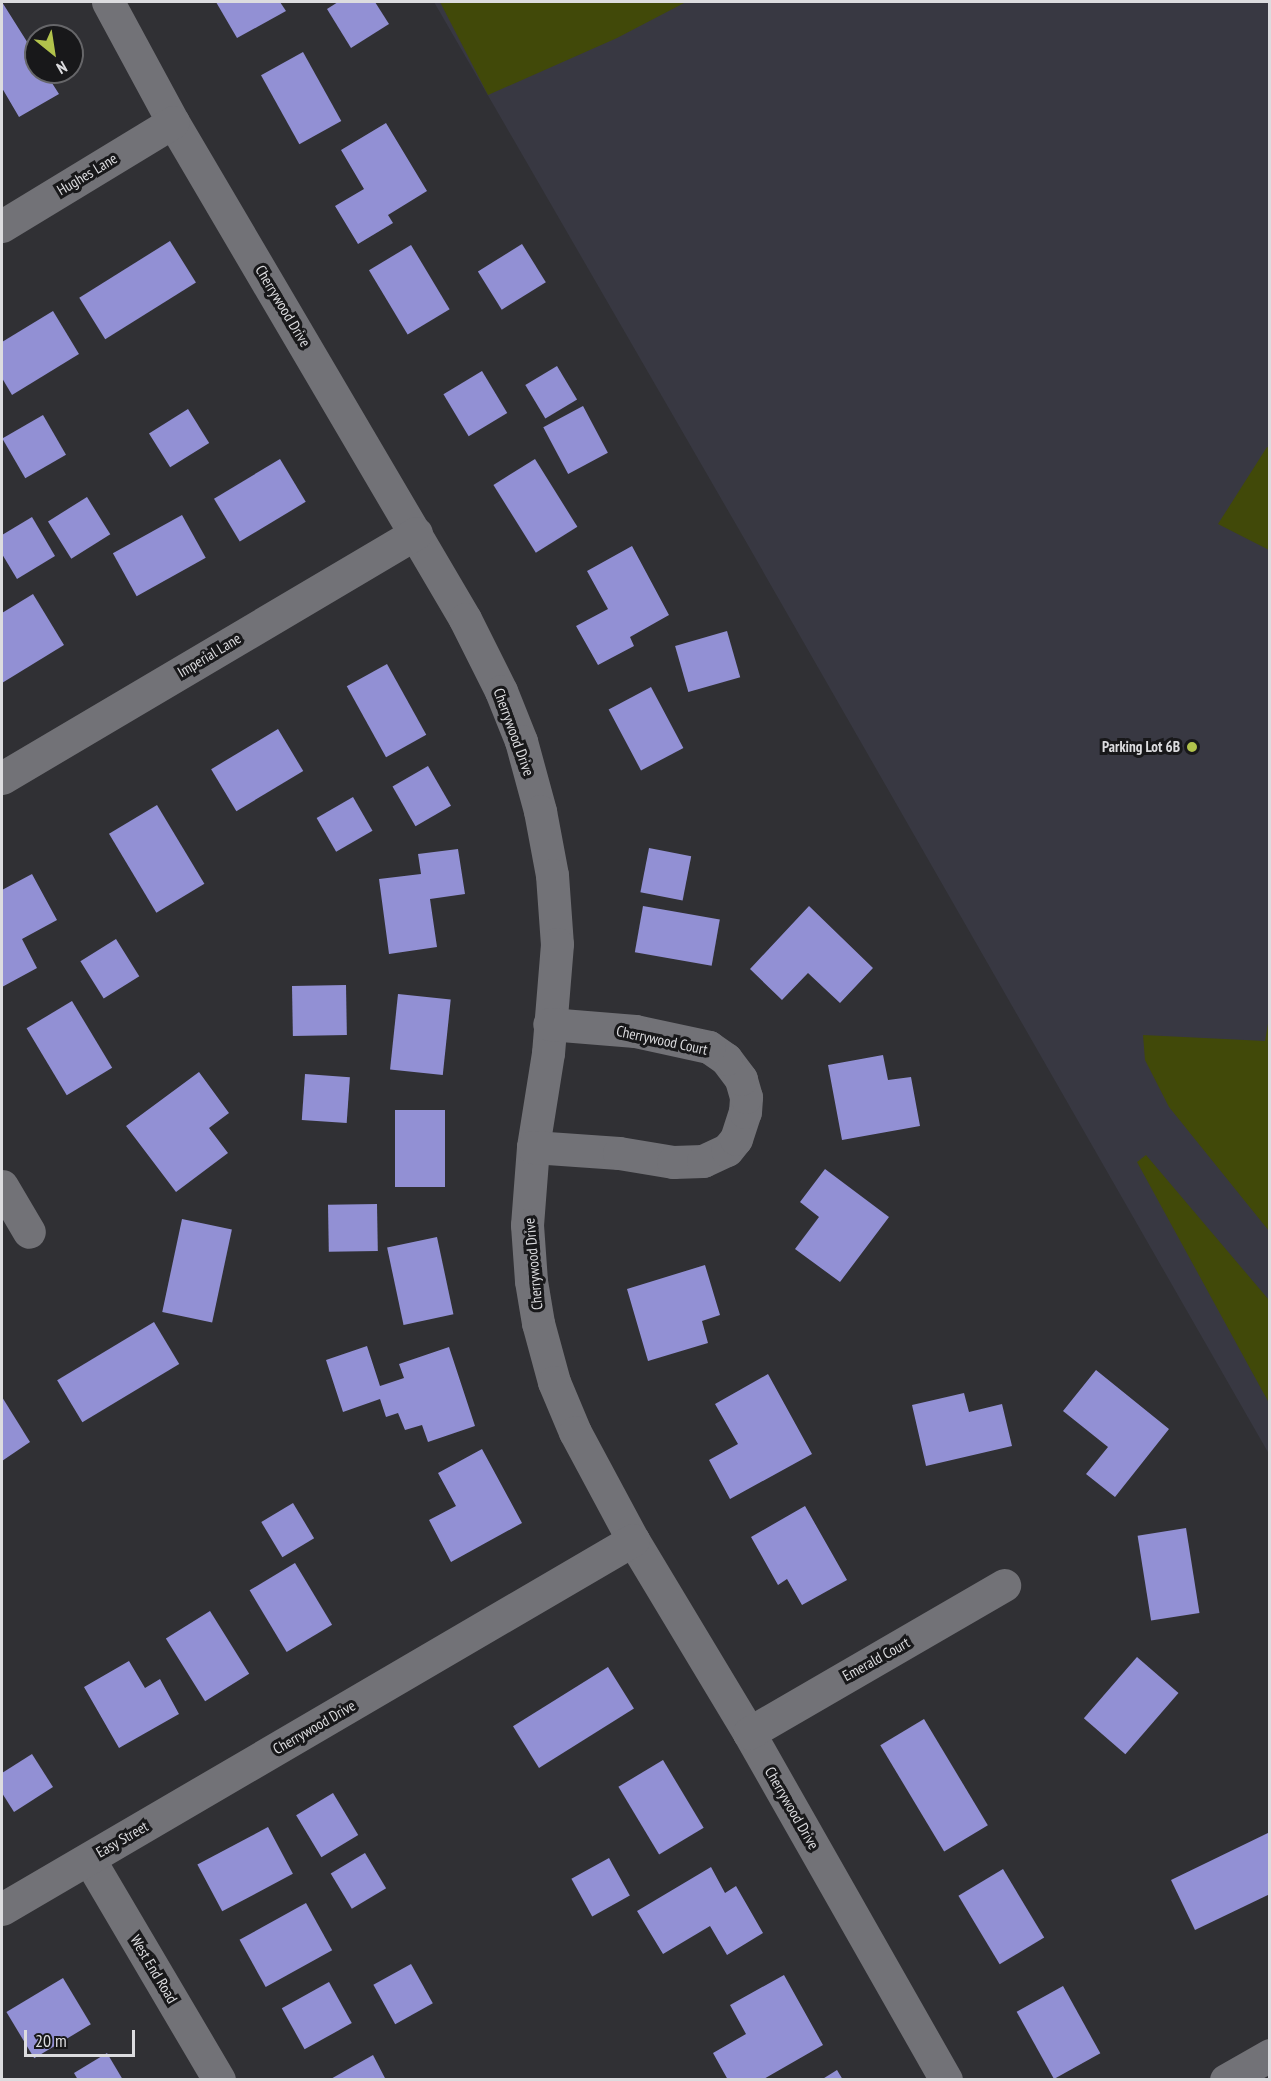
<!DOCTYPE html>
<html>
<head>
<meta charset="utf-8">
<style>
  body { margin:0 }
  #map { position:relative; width:1271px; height:2081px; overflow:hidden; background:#303034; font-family:"PT Sans Narrow",sans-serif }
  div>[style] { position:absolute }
  .built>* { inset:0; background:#383842 }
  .green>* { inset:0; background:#414909 }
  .building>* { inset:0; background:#9290d4; transform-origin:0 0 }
  .minor>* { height:33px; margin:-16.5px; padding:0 16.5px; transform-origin:16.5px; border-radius:16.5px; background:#727277 }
  .dots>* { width:16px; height:16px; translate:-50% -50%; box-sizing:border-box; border:3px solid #18181a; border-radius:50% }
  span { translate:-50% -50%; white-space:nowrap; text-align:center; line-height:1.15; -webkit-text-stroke:6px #18181a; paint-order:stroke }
  .street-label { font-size:15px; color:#dcdcdf }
  .poi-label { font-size:15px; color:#dcdcdf; font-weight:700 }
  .right { translate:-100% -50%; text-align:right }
  .frame { position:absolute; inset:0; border:3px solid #dcdcdf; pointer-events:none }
  .north { position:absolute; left:24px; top:24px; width:60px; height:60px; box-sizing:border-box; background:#18181a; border:2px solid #666669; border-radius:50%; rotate:150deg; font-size:16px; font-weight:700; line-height:24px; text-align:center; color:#dcdcdf }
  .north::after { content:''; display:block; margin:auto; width:21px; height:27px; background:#b2c34c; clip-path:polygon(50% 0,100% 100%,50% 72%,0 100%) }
  .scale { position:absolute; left:24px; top:2030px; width:111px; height:27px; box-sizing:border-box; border:3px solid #dcdcdf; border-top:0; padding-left:8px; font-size:18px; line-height:21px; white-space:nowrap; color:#dcdcdf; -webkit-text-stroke:4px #18181a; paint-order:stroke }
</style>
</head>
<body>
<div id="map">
  <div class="built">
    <div style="clip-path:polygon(434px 2px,1269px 2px,1269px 1454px,741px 533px)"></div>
  </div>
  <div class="green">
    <div style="clip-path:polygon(440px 2px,686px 2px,617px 38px,488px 95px)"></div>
    <div style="clip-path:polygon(1267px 447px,1270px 448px,1269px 550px,1218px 524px)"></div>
    <div style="clip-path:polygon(1269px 1018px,1269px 1231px,1169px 1107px,1145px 1060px,1143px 1035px,1265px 1041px)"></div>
    <div style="clip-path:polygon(1146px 1155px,1269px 1300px,1269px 1403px,1137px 1162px)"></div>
  </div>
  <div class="building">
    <div style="clip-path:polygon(2px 2px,36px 56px,36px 72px,45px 72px,59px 94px,19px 117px,2px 88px)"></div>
    <div style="clip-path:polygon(216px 2px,280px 2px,286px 11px,237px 38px)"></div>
    <div style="clip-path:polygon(338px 2px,375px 2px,389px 24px,351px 48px,327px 9px)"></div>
    <div style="left:303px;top:52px;width:79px;height:48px;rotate:61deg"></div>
    <div style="clip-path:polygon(386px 123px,427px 191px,388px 215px,393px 223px,358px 244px,335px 206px,364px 189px,341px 150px)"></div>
    <div style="left:170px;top:241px;width:49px;height:107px;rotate:58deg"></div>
    <div style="left:522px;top:244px;width:45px;height:52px;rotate:58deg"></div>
    <div style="left:411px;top:245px;width:75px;height:49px;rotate:59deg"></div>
    <div style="clip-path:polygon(53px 311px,79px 354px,12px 395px,2px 378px,2px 342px)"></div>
    <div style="left:557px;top:366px;width:39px;height:37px;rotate:59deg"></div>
    <div style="left:482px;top:371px;width:49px;height:45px;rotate:59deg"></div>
    <div style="left:583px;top:406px;width:53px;height:45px;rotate:62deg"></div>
    <div style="left:188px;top:409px;width:40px;height:46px;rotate:58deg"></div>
    <div style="left:43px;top:415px;width:46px;height:47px;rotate:60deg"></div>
    <div style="left:280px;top:459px;width:50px;height:77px;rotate:59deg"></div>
    <div style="left:535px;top:459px;width:80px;height:49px;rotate:58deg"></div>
    <div style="left:87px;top:497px;width:44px;height:46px;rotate:58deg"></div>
    <div style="left:182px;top:515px;width:49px;height:79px;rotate:61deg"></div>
    <div style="clip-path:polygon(32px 517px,55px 556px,17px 579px,2px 554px,2px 535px)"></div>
    <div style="clip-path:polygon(632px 546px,669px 615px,630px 637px,634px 646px,598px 665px,576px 626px,608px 609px,587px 571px)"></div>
    <div style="clip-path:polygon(33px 594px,64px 645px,2px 683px,2px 613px)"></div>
    <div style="left:727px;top:631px;width:48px;height:54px;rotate:74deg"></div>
    <div style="left:387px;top:664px;width:81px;height:46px;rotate:61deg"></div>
    <div style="left:651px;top:687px;width:69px;height:48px;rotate:62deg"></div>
    <div style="left:278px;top:729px;width:49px;height:78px;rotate:59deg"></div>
    <div style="left:428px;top:766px;width:46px;height:41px;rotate:60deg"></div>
    <div style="left:353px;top:797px;width:39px;height:42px;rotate:60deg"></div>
    <div style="left:157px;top:805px;width:92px;height:56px;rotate:59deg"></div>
    <div style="left:649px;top:848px;width:43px;height:45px;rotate:11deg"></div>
    <div style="clip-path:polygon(458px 849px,465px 894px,430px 899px,437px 947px,389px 954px,379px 879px,421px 874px,418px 854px)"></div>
    <div style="clip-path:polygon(32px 874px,57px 920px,22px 939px,37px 968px,2px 987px,2px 890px)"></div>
    <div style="left:643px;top:906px;width:78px;height:47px;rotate:10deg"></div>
    <div style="clip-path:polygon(809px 906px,873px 968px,840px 1003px,808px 973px,782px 1000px,750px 969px)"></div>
    <div style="left:116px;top:939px;width:44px;height:42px;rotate:58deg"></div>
    <div style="left:346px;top:985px;width:50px;height:54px;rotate:89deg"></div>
    <div style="left:398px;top:994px;width:53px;height:76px;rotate:6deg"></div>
    <div style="left:72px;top:1001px;width:78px;height:53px;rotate:59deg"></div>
    <div style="clip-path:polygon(883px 1055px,888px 1080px,911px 1077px,920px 1126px,842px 1140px,828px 1065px)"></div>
    <div style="clip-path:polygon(199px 1072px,229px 1113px,209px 1128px,228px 1153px,176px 1192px,126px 1126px)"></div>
    <div style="left:305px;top:1074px;width:45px;height:46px;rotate:4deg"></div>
    <div style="left:395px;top:1110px;width:50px;height:77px"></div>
    <div style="clip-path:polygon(825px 1169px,889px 1217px,840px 1282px,795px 1249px,819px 1217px,800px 1202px)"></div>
    <div style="left:377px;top:1204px;width:47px;height:49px;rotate:89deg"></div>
    <div style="left:182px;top:1219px;width:51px;height:95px;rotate:12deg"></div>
    <div style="left:437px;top:1237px;width:79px;height:51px;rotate:78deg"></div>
    <div style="clip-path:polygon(705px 1265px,720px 1315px,702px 1321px,708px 1343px,648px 1361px,627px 1289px)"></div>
    <div style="left:154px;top:1322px;width:49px;height:113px;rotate:59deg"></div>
    <div style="clip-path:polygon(367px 1346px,380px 1386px,404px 1378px,399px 1364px,449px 1347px,475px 1426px,428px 1442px,422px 1425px,405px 1430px,398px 1413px,386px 1417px,380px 1399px,343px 1412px,326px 1360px)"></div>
    <div style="clip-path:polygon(1096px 1370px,1169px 1429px,1115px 1497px,1086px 1474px,1108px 1447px,1063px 1411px)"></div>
    <div style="clip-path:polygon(768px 1374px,812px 1454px,730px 1499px,709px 1460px,738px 1444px,715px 1404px)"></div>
    <div style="clip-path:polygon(964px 1393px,969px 1412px,1002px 1404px,1012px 1446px,926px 1466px,912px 1405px)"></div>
    <div style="clip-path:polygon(2px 1397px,30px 1442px,2px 1461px)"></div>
    <div style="clip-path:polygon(482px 1449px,522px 1523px,451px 1562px,429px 1520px,456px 1506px,438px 1473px)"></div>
    <div style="left:293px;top:1503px;width:41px;height:37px;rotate:59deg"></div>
    <div style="clip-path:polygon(805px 1506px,847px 1580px,802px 1605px,787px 1579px,778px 1585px,751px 1537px)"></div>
    <div style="left:1186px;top:1528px;width:86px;height:49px;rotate:81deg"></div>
    <div style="left:295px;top:1563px;width:72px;height:53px;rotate:59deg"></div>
    <div style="left:210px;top:1611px;width:74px;height:52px;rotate:58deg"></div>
    <div style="left:1137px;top:1657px;width:55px;height:81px;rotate:41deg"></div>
    <div style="clip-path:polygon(129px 1661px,145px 1688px,160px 1679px,179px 1714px,119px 1748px,84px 1687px)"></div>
    <div style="left:608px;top:1667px;width:49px;height:112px;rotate:58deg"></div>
    <div style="left:924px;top:1719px;width:124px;height:51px;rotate:59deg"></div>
    <div style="clip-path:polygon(32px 1754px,53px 1787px,14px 1812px,2px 1793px,2px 1773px)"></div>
    <div style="left:663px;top:1760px;width:79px;height:52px;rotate:59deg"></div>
    <div style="left:333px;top:1793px;width:49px;height:43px;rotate:59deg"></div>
    <div style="left:268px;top:1827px;width:53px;height:80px;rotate:62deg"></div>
    <div style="clip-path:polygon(1270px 1832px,1270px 1894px,1195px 1930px,1171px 1880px)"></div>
    <div style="left:365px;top:1853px;width:41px;height:40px;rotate:59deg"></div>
    <div style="left:609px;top:1858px;width:43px;height:43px;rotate:61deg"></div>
    <div style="clip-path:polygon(711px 1867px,725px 1893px,736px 1886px,763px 1933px,727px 1955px,710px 1926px,663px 1954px,637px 1911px)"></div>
    <div style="left:1003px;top:1869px;width:80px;height:52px;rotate:59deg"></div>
    <div style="left:306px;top:1903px;width:54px;height:76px;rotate:61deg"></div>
    <div style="left:411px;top:1964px;width:45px;height:43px;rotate:61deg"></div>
    <div style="clip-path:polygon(784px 1975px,823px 2045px,762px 2080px,728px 2080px,713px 2053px,746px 2034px,730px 2005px)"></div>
    <div style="left:63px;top:1978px;width:54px;height:66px;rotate:59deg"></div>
    <div style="left:329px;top:1982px;width:47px;height:54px;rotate:61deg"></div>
    <div style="left:1063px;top:1986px;width:77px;height:53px;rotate:61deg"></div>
    <div style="clip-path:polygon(107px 2053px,123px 2080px,78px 2080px,74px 2073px)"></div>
    <div style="clip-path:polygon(373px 2055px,386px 2080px,329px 2080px)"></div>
    <div style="clip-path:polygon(837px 2070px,843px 2080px,821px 2080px)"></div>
  </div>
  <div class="minor">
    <div style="left:108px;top:2px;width:136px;rotate:61.6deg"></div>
    <div style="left:173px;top:122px;width:576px;rotate:59.56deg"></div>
    <div style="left:465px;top:619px;width:80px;rotate:63.4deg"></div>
    <div style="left:501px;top:691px;width:54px;rotate:68.2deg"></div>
    <div style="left:521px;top:741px;width:73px;rotate:74.8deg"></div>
    <div style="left:540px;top:811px;width:65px;rotate:79.4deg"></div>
    <div style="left:552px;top:875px;width:69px;rotate:85.9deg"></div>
    <div style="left:557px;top:944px;width:109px;rotate:94.7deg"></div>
    <div style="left:548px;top:1053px;width:95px;rotate:99.1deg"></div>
    <div style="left:533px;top:1147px;width:78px;rotate:94.4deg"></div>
    <div style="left:527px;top:1225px;width:56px;rotate:85.9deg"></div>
    <div style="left:531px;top:1281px;width:43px;rotate:80.5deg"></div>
    <div style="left:538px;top:1323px;width:61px;rotate:74.8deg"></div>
    <div style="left:554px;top:1382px;width:54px;rotate:67.2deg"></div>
    <div style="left:575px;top:1432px;width:123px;rotate:61.8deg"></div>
    <div style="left:633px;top:1540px;width:225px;rotate:59deg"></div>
    <div style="left:749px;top:1733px;width:399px;rotate:60.4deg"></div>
    <div style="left:2px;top:226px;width:200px;rotate:-31.3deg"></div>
    <div style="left:2px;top:778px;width:481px;rotate:-30.6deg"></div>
    <div style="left:533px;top:1147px;width:86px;rotate:4deg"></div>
    <div style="left:619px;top:1153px;width:55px;rotate:9.5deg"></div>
    <div style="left:673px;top:1162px;width:30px;rotate:-2deg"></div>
    <div style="left:703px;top:1161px;width:26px;rotate:-25deg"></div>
    <div style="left:727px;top:1150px;width:14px;rotate:-51deg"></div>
    <div style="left:736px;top:1139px;width:28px;rotate:-72deg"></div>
    <div style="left:745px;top:1112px;width:15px;rotate:-86deg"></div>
    <div style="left:746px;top:1097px;width:19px;rotate:-106deg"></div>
    <div style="left:741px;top:1079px;width:25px;rotate:-127deg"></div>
    <div style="left:726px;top:1059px;width:21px;rotate:-145deg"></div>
    <div style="left:709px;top:1047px;width:76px;rotate:-167.8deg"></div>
    <div style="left:635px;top:1031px;width:86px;rotate:-175.3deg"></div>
    <div style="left:2px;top:1186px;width:53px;rotate:59.6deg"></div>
    <div style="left:749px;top:1733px;width:295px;rotate:-30.1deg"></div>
    <div style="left:89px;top:1859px;width:256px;rotate:59.5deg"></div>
    <div style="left:2px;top:1909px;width:731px;rotate:-30.32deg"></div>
    <div style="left:1226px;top:2080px;width:51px;rotate:-29.6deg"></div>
  </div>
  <div class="dots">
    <div style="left:1192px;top:747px;background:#b2c34c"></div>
  </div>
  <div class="street-label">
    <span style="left:87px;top:174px;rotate:-31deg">Hughes Lane</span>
    <span style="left:283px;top:306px;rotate:59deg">Cherrywood Drive</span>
    <span style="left:209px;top:655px;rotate:-31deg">Imperial Lane</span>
    <span style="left:514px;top:732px;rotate:70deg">Cherrywood Drive</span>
    <span style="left:662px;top:1040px;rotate:12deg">Cherrywood Court</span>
    <span style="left:533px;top:1264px;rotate:-95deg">Cherrywood Drive</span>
    <span style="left:876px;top:1659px;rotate:-29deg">Emerald Court</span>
    <span style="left:314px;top:1727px;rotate:-30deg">Cherrywood Drive</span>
    <span style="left:792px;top:1808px;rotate:60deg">Cherrywood Drive</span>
    <span style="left:122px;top:1839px;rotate:-30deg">Easy Street</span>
    <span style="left:154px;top:1969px;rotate:59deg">West End Road</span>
  </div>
  <div class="poi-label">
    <span class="right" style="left:1180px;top:747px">Parking Lot 6B</span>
  </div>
  <div class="frame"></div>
  <div class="north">N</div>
  <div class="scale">20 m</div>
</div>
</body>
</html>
